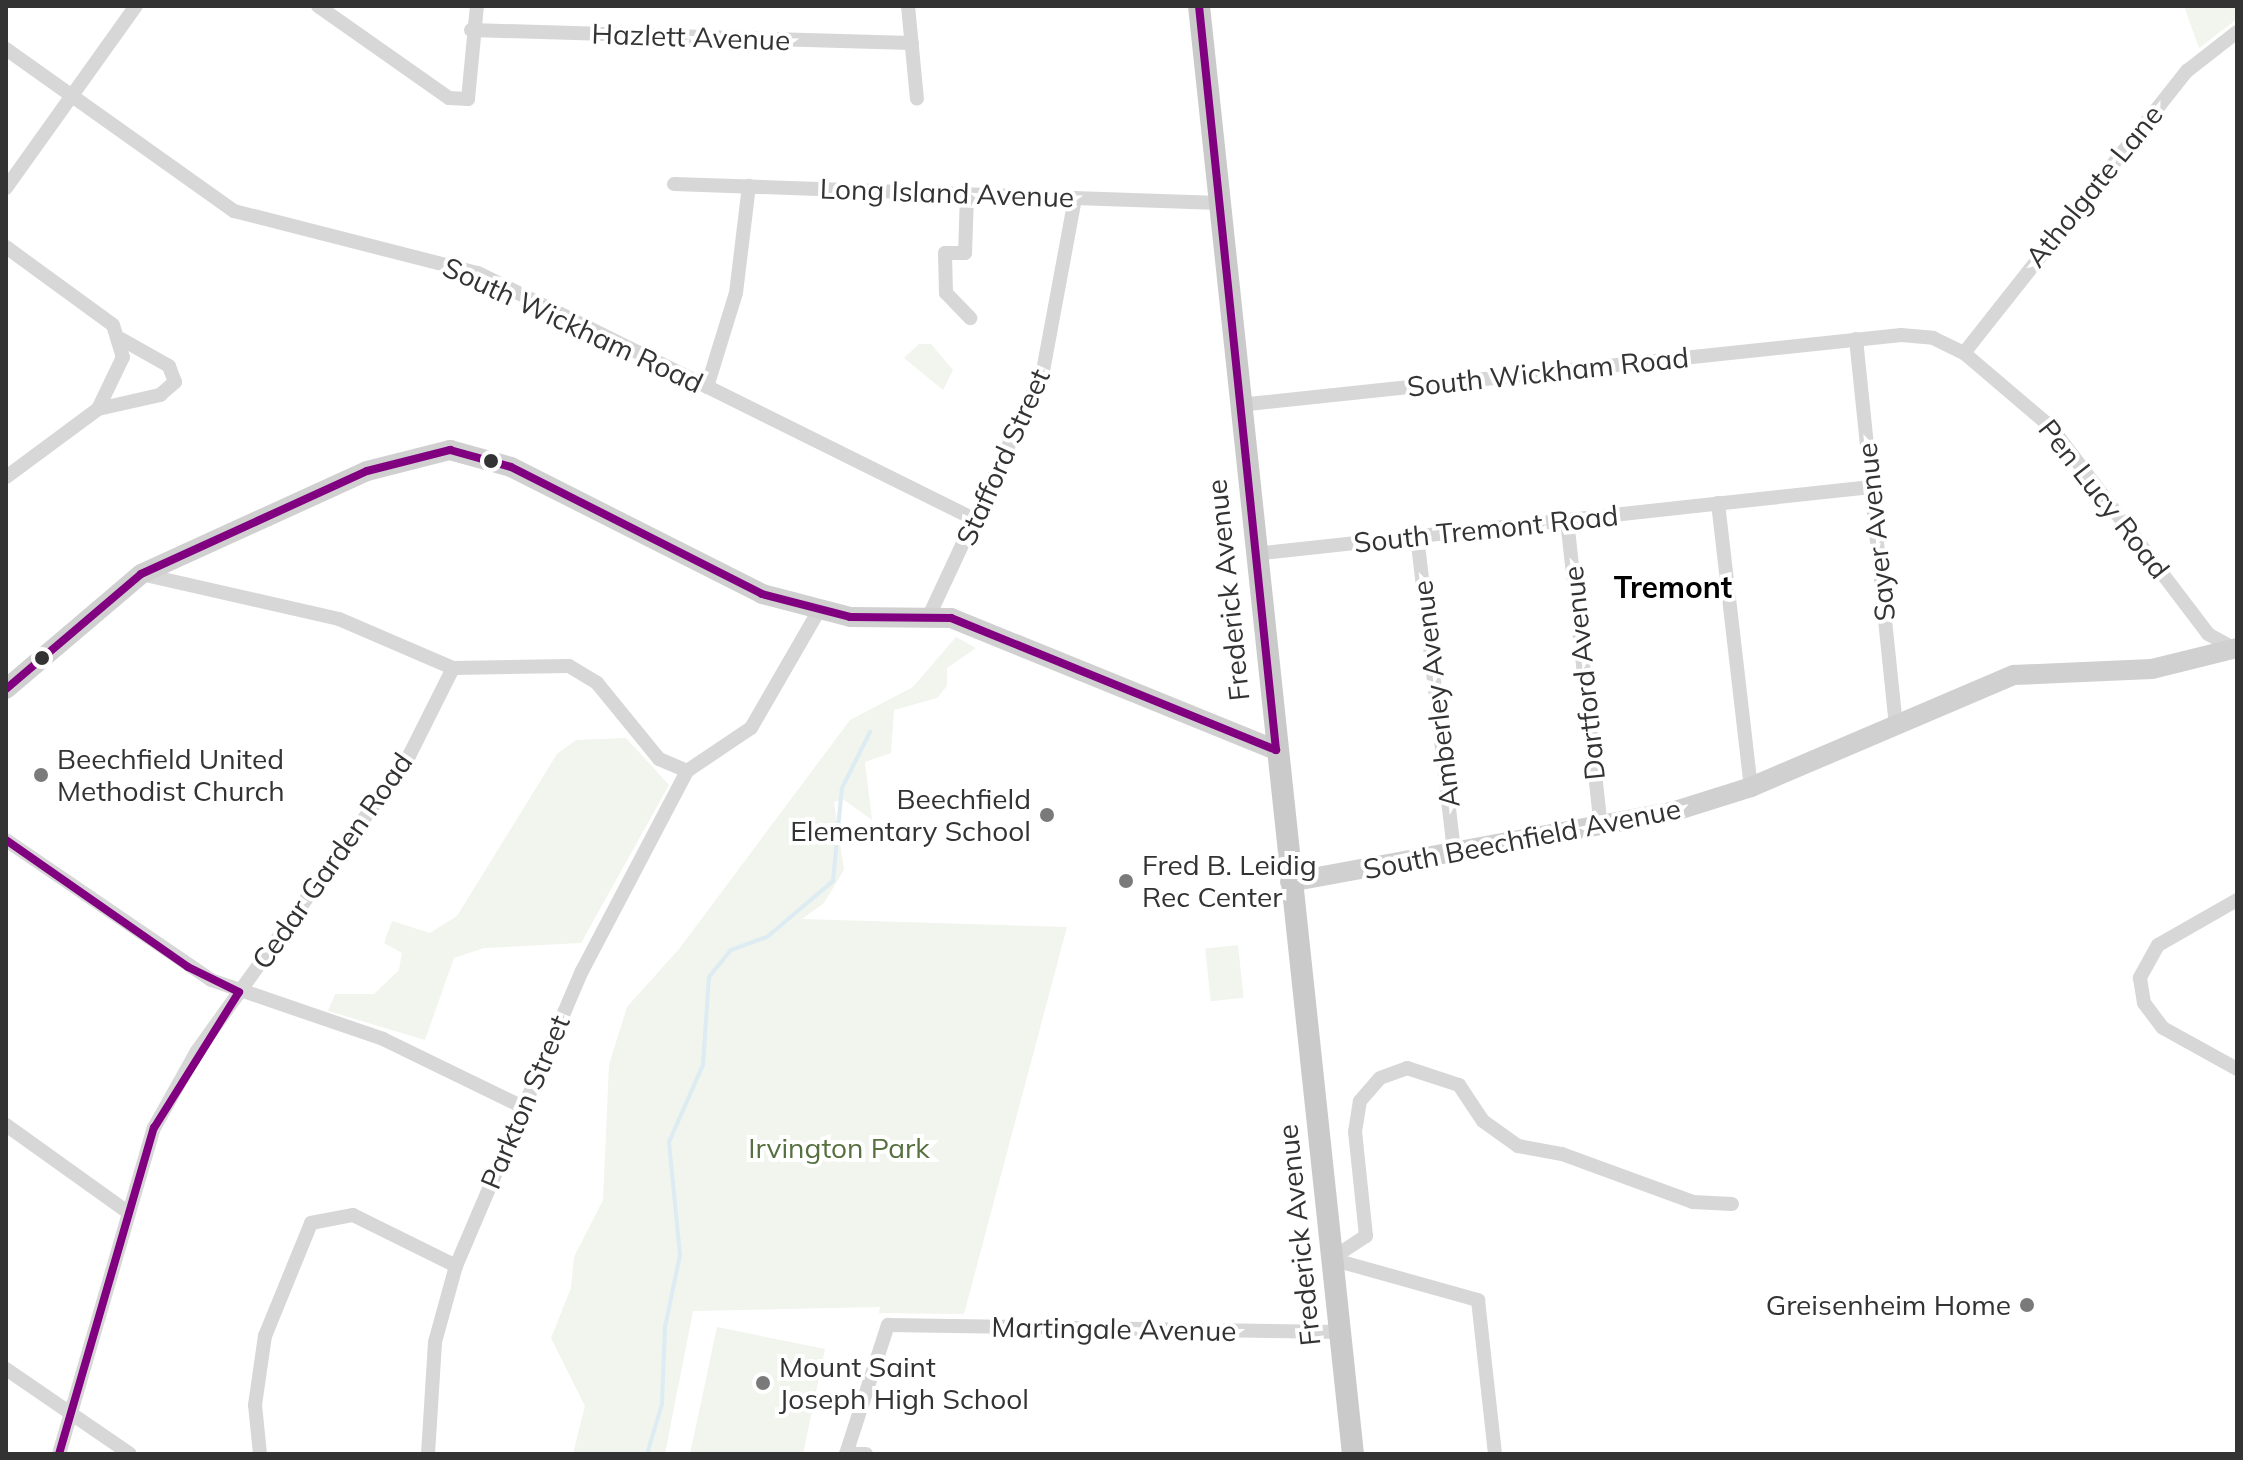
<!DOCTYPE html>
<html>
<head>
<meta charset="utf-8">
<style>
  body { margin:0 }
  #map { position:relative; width:2243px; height:1460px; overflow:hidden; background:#fff; font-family:Mulish,sans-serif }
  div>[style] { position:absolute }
  .green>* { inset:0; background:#f1f5ed; transform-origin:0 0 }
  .stream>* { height:4px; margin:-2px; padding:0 2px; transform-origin:2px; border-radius:2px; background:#ddebf3 }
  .street>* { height:14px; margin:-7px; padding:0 7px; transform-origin:7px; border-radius:7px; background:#d7d7d7 }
  .secondary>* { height:20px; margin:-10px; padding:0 10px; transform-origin:10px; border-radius:10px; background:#d0d0d0 }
  .primary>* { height:22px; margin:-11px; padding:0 11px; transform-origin:11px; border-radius:11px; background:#cacaca }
  .bus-1>* { height:8px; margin:-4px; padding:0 4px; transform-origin:4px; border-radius:4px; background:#800080 }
  .dots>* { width:22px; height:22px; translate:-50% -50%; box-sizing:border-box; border:4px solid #fff; border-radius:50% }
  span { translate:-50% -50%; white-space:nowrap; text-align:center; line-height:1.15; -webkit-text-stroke:8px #fff; paint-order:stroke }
  .street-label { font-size:28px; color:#333 }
  .poi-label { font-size:28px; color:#333 }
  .left { translate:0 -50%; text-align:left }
  .right { translate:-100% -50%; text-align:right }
  .park-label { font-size:28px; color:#56703f }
  .neighbourhood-label { font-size:30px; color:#000; font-weight:700 }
  .frame { position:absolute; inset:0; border:8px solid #333; pointer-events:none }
</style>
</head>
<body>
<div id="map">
  <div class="green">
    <div style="clip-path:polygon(2184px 6px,2237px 6px,2237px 19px,2199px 48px)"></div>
    <div style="clip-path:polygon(919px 344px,931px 344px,953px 370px,943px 390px,904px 358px)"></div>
    <div style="clip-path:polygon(956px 637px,976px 648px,947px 668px,947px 686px,937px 698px,894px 710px,891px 753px,865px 762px,872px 820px,844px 800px,834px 802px,844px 870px,824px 903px,802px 919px,1067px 927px,964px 1314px,879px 1313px,880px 1307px,693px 1311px,665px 1454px,573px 1454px,585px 1406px,551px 1338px,571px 1288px,574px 1257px,603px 1200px,609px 1065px,627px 1007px,679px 949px,850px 720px,913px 687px)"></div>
    <div style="clip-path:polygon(626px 738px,669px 785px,581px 943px,484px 948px,454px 958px,425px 1040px,328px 1011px,335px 994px,374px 994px,399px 970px,402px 953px,384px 943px,392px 921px,430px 933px,457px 916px,557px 754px,576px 740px)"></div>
    <div style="left:1238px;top:945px;width:53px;height:33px;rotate:84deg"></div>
    <div style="clip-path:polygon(717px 1327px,825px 1349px,803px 1454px,690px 1454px)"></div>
  </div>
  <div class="stream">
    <div style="left:647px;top:1454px;width:52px;rotate:-73.3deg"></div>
    <div style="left:662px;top:1404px;width:77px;rotate:-87.8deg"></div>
    <div style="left:665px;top:1327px;width:74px;rotate:-78.2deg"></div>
    <div style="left:680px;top:1255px;width:114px;rotate:-95.6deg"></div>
    <div style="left:669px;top:1142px;width:84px;rotate:-66.2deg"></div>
    <div style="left:703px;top:1065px;width:88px;rotate:-86.1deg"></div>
    <div style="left:709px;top:977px;width:35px;rotate:-51deg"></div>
    <div style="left:731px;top:950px;width:38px;rotate:-20deg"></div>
    <div style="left:767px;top:937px;width:87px;rotate:-40.3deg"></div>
    <div style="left:833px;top:881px;width:93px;rotate:-84.5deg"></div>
    <div style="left:842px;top:788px;width:63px;rotate:-63.4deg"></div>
  </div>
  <div class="street">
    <div style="left:318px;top:6px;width:160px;rotate:35.1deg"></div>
    <div style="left:449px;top:98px;width:19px;rotate:3deg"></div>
    <div style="left:468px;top:99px;width:93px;rotate:-84.5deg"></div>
    <div style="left:908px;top:6px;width:93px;rotate:84.5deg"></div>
    <div style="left:471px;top:30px;width:441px;rotate:1.7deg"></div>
    <div style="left:6px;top:49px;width:280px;rotate:35.4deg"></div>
    <div style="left:234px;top:211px;width:252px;rotate:14.3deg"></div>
    <div style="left:478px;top:273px;width:556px;rotate:26.38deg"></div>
    <div style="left:674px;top:184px;width:546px;rotate:1.99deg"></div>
    <div style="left:6px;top:188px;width:224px;rotate:-54.5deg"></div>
    <div style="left:967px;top:194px;width:59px;rotate:91.9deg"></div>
    <div style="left:965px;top:253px;width:20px;rotate:180deg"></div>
    <div style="left:945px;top:253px;width:40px;rotate:88.6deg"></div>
    <div style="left:946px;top:293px;width:35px;rotate:46deg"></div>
    <div style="left:6px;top:247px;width:132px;rotate:36.1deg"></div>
    <div style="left:113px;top:325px;width:34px;rotate:73deg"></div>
    <div style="left:123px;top:357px;width:58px;rotate:115.7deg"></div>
    <div style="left:98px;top:409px;width:114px;rotate:143.5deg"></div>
    <div style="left:1856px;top:339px;width:387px;rotate:84.1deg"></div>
    <div style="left:1964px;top:353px;width:360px;rotate:-51.7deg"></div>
    <div style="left:2187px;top:71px;width:63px;rotate:-38deg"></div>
    <div style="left:707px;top:387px;width:98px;rotate:-72.9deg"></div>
    <div style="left:736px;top:293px;width:108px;rotate:-83.1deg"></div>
    <div style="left:1239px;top:405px;width:666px;rotate:-6.04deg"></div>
    <div style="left:1901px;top:335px;width:32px;rotate:5deg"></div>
    <div style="left:1933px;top:338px;width:34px;rotate:26deg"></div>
    <div style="left:1964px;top:353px;width:114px;rotate:40.4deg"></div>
    <div style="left:2051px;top:427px;width:260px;rotate:52.8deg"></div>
    <div style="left:2208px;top:634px;width:33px;rotate:29deg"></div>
    <div style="left:98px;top:409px;width:64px;rotate:-12.7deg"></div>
    <div style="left:160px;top:395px;width:20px;rotate:-41deg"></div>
    <div style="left:175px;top:382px;width:17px;rotate:-111deg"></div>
    <div style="left:169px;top:366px;width:55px;rotate:-150.6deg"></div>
    <div style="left:1718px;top:503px;width:286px;rotate:83.4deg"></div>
    <div style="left:1567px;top:520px;width:308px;rotate:83.7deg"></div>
    <div style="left:1417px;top:536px;width:318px;rotate:83.3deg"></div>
    <div style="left:1254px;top:554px;width:621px;rotate:-6.2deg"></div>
    <div style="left:141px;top:574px;width:203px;rotate:12.8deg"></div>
    <div style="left:339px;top:619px;width:124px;rotate:23.3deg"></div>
    <div style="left:453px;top:668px;width:116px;rotate:-1deg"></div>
    <div style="left:569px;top:666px;width:33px;rotate:31deg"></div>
    <div style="left:597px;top:683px;width:98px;rotate:50.8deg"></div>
    <div style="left:659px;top:759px;width:30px;rotate:23deg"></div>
    <div style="left:687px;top:771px;width:77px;rotate:-33.9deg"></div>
    <div style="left:751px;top:728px;width:134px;rotate:-60deg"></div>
    <div style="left:929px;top:616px;width:270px;rotate:-65deg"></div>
    <div style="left:1043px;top:371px;width:176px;rotate:-79.5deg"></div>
    <div style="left:6px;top:840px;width:248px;rotate:34.3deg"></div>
    <div style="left:211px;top:980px;width:182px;rotate:18.9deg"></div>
    <div style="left:383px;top:1039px;width:156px;rotate:25.9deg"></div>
    <div style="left:2237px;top:900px;width:91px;rotate:150.3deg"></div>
    <div style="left:2158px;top:945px;width:38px;rotate:119deg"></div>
    <div style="left:2140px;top:978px;width:25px;rotate:81deg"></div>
    <div style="left:2144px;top:1003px;width:31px;rotate:53deg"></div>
    <div style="left:2163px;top:1028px;width:85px;rotate:29deg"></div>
    <div style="left:6px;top:1125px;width:148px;rotate:35.6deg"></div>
    <div style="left:1331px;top:1259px;width:42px;rotate:-33.3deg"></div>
    <div style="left:1366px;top:1236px;width:105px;rotate:-96deg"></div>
    <div style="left:1355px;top:1132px;width:31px;rotate:-81deg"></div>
    <div style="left:1360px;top:1101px;width:30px;rotate:-49deg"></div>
    <div style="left:1380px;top:1078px;width:29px;rotate:-20deg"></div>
    <div style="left:1407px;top:1068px;width:55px;rotate:18.1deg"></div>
    <div style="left:1459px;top:1085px;width:43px;rotate:56.3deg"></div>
    <div style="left:1483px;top:1121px;width:43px;rotate:35.5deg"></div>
    <div style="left:1518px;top:1146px;width:45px;rotate:10.3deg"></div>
    <div style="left:1562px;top:1154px;width:140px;rotate:20.1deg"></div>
    <div style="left:1693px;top:1202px;width:39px;rotate:3deg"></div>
    <div style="left:1331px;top:1259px;width:153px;rotate:15.6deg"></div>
    <div style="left:1478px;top:1300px;width:155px;rotate:83.7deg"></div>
    <div style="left:6px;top:1369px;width:150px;rotate:34.4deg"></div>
    <div style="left:59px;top:1454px;width:340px;rotate:-73.8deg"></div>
    <div style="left:154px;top:1128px;width:88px;rotate:-60.8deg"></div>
    <div style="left:197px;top:1051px;width:363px;rotate:-54.3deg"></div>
    <div style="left:409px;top:756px;width:98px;rotate:-63.4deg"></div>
    <div style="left:260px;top:1454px;width:49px;rotate:-95.8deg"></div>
    <div style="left:255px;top:1405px;width:70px;rotate:-81.8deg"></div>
    <div style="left:265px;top:1336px;width:122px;rotate:-67.8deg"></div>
    <div style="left:311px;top:1223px;width:43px;rotate:-10.8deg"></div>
    <div style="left:353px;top:1215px;width:115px;rotate:26.3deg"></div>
    <div style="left:428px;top:1454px;width:112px;rotate:-86.4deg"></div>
    <div style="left:435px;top:1342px;width:79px;rotate:-74.6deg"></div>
    <div style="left:456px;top:1266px;width:321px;rotate:-66.9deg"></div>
    <div style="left:582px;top:971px;width:226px;rotate:-62.3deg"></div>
    <div style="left:866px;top:1454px;width:20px;rotate:180deg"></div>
    <div style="left:846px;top:1454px;width:136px;rotate:-72deg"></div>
    <div style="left:888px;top:1325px;width:452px;rotate:0.9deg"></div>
  </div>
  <div class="secondary">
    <div style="left:6px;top:689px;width:177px;rotate:-40.4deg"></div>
    <div style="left:141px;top:574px;width:248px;rotate:-24.5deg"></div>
    <div style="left:367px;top:471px;width:86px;rotate:-14.2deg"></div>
    <div style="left:450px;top:450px;width:63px;rotate:15.6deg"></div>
    <div style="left:511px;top:467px;width:281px;rotate:26.8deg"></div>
    <div style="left:762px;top:594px;width:91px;rotate:14.6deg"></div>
    <div style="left:850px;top:617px;width:101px;rotate:0.6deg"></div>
    <div style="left:951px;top:618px;width:351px;rotate:22.1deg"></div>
    <div style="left:1290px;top:882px;width:391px;rotate:-10.4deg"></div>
    <div style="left:1675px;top:811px;width:80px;rotate:-17.5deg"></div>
    <div style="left:1751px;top:787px;width:286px;rotate:-23.1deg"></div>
    <div style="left:2014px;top:675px;width:138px;rotate:-2.5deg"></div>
    <div style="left:2152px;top:669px;width:88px;rotate:-13.9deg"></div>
  </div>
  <div class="primary">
    <div style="left:1199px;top:6px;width:1456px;rotate:83.93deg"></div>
  </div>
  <div class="bus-1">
    <div style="left:1199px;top:6px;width:748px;rotate:84.09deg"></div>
    <div style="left:6px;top:689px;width:177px;rotate:-40.4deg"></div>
    <div style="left:141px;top:574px;width:248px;rotate:-24.5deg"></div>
    <div style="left:367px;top:471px;width:86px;rotate:-14.2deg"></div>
    <div style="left:450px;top:450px;width:63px;rotate:15.6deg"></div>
    <div style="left:511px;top:467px;width:281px;rotate:26.8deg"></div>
    <div style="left:762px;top:594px;width:91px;rotate:14.6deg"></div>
    <div style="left:850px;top:617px;width:101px;rotate:0.6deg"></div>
    <div style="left:951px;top:618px;width:351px;rotate:22.1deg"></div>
    <div style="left:6px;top:840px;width:222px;rotate:34.9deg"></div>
    <div style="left:188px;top:967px;width:57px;rotate:26.1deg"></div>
    <div style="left:59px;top:1454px;width:340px;rotate:-73.8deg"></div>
    <div style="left:154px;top:1128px;width:160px;rotate:-58deg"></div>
  </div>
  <div class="dots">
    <div style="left:491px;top:461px;background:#333"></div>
    <div style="left:42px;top:658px;background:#333"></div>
    <div style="left:41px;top:775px;background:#7a7a7a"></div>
    <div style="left:1047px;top:815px;background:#7a7a7a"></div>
    <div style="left:1126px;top:881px;background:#7a7a7a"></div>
    <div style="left:2027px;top:1305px;background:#7a7a7a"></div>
    <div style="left:763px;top:1383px;background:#7a7a7a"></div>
  </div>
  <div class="street-label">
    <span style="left:691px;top:37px;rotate:2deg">Hazlett Avenue</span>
    <span style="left:2094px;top:186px;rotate:-51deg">Atholgate Lane</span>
    <span style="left:947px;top:193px;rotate:2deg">Long Island Avenue</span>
    <span style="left:573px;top:325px;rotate:25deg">South Wickham Road</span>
    <span style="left:1548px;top:372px;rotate:-6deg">South Wickham Road</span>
    <span style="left:1003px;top:457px;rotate:-66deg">Stafford Street</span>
    <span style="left:2104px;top:499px;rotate:52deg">Pen Lucy Road</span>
    <span style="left:1486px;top:529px;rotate:-6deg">South Tremont Road</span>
    <span style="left:1876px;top:532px;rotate:-96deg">Sayer Avenue</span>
    <span style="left:1228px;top:590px;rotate:-96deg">Frederick Avenue</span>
    <span style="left:1584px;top:673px;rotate:-96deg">Dartford Avenue</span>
    <span style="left:1436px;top:694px;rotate:-97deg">Amberley Avenue</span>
    <span style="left:1522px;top:839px;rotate:-11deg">South Beechfield Avenue</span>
    <span style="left:332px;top:861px;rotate:-55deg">Cedar Garden Road</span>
    <span style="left:525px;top:1102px;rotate:-67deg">Parkton Street</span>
    <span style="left:1299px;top:1235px;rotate:-96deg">Frederick Avenue</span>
    <span style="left:1114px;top:1329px;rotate:1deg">Martingale Avenue</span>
  </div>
  <div class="poi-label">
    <span class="left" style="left:57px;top:775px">Beechfield United<br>Methodist Church</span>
    <span class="right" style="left:1031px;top:815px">Beechfield<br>Elementary School</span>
    <span class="left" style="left:1142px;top:881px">Fred B. Leidig<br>Rec Center</span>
    <span class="right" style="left:2011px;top:1305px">Greisenheim Home</span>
    <span class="left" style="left:779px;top:1383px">Mount Saint<br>Joseph High School</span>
  </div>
  <div class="park-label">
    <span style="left:839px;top:1148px">Irvington Park</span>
  </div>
  <div class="neighbourhood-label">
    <span style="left:1673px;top:587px">Tremont</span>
  </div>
  <div class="frame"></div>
</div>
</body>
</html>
